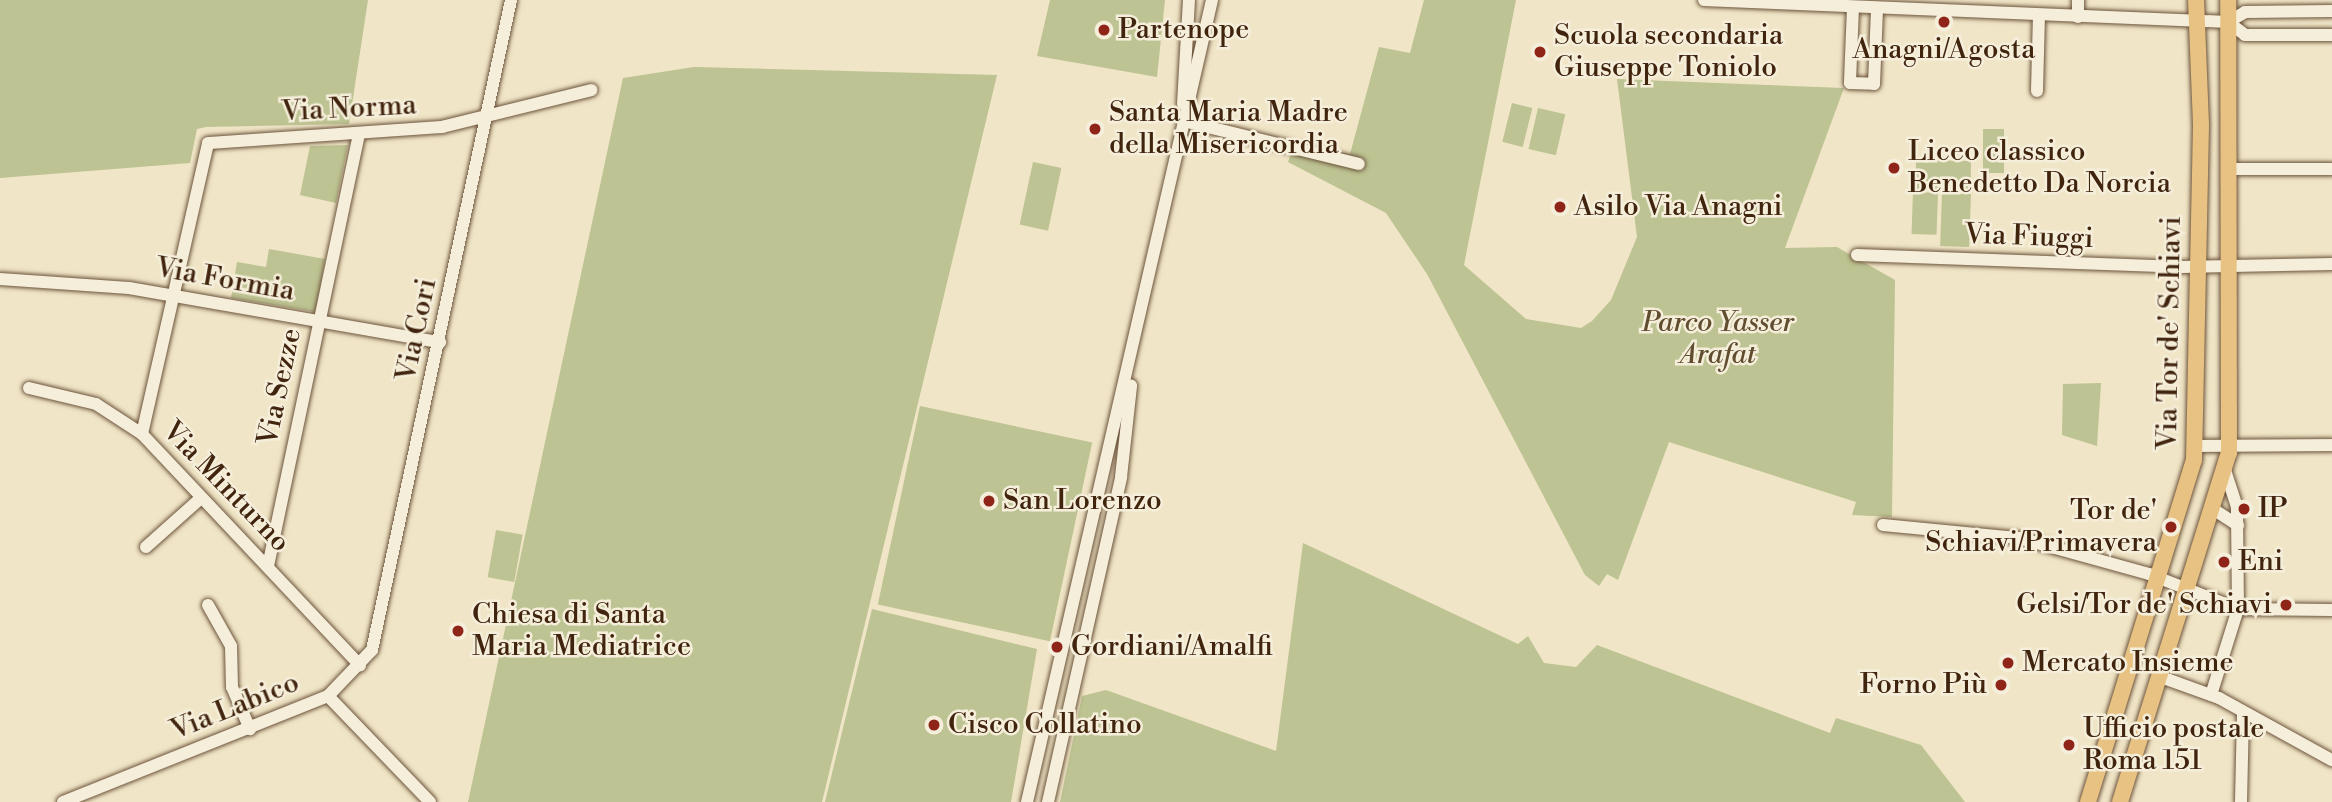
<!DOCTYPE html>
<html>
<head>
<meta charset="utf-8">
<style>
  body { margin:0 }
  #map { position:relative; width:2332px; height:802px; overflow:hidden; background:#f0e5c6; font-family:"Libre Bodoni",serif }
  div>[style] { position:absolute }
  .green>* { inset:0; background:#bdc392; transform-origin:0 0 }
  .roads { filter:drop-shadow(0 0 2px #6d543c) drop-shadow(0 0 2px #6d543c) }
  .minor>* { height:12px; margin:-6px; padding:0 6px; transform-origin:6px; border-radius:6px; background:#f5eeda }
  .major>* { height:16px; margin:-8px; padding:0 8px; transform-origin:8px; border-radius:8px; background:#e8c283 }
  .dots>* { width:19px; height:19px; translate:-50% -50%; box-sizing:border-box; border:4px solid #f5eeda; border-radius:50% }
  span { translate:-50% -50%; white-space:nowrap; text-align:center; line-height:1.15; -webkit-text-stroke:5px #f5eeda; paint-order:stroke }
  .poi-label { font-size:28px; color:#41240e }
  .left { translate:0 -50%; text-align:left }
  .right { translate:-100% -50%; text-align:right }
  .street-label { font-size:28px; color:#41240e }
  .park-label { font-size:28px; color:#604c2f; font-style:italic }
</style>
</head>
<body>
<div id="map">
  <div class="green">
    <div style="clip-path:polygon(0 0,368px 0,349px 124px,206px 127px,197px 129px,190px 163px,0 178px)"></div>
    <div style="clip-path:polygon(1050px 0,1165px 0,1157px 77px,1037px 56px)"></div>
    <div style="clip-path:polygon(1424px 0,1516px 0,1464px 265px,1526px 319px,1581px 328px,1592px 321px,1611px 300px,1637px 237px,1617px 79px,1844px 88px,1785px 248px,1837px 247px,1895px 280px,1892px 517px,1852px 515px,1856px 502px,1669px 442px,1618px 580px,1607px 574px,1599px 586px,1585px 575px,1427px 274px,1386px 213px,1288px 162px,1294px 144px,1350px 154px,1379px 47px,1410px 53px)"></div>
    <div style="clip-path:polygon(694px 67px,997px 75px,822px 802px,468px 802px,623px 78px)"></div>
    <div style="left:1512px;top:103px;width:21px;height:40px;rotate:14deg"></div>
    <div style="left:1538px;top:108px;width:28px;height:42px;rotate:13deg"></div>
    <div style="left:1983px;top:129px;width:21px;height:44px"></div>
    <div style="clip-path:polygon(348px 145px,336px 203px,300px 195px,310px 146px)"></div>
    <div style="left:1916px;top:160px;width:55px;height:29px;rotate:1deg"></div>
    <div style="left:1033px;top:162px;width:29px;height:64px;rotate:12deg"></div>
    <div style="left:1913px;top:192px;width:25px;height:42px;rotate:2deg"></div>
    <div style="left:1942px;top:193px;width:29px;height:53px;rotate:2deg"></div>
    <div style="clip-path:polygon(269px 249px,325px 259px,316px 312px,231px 298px,237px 262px,266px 267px)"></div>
    <div style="clip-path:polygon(2101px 383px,2097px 446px,2062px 435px,2063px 384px)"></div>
    <div style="left:920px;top:406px;width:176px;height:203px;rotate:12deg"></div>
    <div style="left:496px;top:530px;width:27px;height:48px;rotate:10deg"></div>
    <div style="clip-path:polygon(1303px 543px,1518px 644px,1528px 636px,1544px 663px,1576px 667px,1597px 645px,1830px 733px,1836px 718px,1921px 745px,1965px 802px,1060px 802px,1082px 696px,1106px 690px,1276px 751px)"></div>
    <div style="clip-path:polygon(872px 609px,1037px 649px,1011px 802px,825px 802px)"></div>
  </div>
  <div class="roads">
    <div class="minor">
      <div style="left:1704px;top:0;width:524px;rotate:2.4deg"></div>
      <div style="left:1853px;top:7px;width:76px;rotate:92.3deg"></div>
      <div style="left:1850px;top:83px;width:24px;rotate:2deg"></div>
      <div style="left:1874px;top:84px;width:76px;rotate:-87.7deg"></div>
      <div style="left:2078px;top:17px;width:17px;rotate:-90deg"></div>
      <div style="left:2228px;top:22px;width:21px;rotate:37deg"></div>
      <div style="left:2245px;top:35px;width:87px"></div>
      <div style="left:2228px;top:22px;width:20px;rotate:-30deg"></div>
      <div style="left:2245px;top:12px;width:87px;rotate:-0.7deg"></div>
      <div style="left:2037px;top:91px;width:76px;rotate:-88.5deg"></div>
      <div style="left:1183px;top:104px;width:104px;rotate:-86.7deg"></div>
      <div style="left:1184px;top:121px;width:180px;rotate:13.8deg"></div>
      <div style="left:2230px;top:169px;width:102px"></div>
      <div style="left:1857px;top:255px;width:324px;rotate:2.1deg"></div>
      <div style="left:2181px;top:267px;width:151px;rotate:-1.1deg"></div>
      <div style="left:0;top:279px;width:129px;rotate:4deg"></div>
      <div style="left:129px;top:288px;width:316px;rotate:9.9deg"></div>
      <div style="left:29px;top:388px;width:69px;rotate:13.4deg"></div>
      <div style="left:96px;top:404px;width:55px;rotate:33.1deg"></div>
      <div style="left:142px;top:434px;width:318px;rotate:46.7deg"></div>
      <div style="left:142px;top:434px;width:298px;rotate:-77.2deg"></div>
      <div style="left:208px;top:143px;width:235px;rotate:-3.9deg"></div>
      <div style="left:442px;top:127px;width:154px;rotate:-13.9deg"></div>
      <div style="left:2196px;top:446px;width:136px;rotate:-0.4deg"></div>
      <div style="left:2213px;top:509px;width:30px;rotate:33deg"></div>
      <div style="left:1883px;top:525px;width:137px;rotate:5.5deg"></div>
      <div style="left:2019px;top:538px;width:135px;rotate:15.5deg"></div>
      <div style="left:2149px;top:574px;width:96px;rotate:21.5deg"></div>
      <div style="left:2238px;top:609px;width:94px;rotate:0.6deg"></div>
      <div style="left:146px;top:547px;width:74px;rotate:-41.7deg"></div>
      <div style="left:268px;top:566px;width:440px;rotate:-78.1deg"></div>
      <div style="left:208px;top:605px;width:47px;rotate:60.7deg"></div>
      <div style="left:231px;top:646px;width:41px;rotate:88.6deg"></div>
      <div style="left:232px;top:687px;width:46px;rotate:66.8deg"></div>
      <div style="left:2161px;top:677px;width:62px;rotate:19.9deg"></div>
      <div style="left:2219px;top:698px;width:129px;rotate:28.8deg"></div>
      <div style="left:2211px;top:695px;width:90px;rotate:-72.6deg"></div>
      <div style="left:2238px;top:609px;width:102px;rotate:-90.6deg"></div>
      <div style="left:2237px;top:507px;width:39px;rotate:-108deg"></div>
      <div style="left:328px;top:696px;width:64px;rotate:-46.3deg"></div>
      <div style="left:372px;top:650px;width:665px;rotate:-77.93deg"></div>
      <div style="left:63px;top:802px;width:285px;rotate:-21.8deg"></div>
      <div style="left:328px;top:696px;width:147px;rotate:46.1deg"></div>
      <div style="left:1027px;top:802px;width:823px;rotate:-77.01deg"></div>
      <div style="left:1048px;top:802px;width:333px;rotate:-77.3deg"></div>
      <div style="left:1121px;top:477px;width:92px;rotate:-83.7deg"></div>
      <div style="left:2241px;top:802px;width:90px;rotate:-88.7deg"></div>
    </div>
    <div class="major">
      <div style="left:2088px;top:802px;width:358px;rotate:-72.8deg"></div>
      <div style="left:2194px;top:460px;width:336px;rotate:-88.8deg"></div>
      <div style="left:2201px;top:124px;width:124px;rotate:-92.3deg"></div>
      <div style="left:2120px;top:802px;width:366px;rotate:-72.7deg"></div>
      <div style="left:2229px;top:453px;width:453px;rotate:-90.1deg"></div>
    </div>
  </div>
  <div class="dots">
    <div style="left:1944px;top:22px;background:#8f2418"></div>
    <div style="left:1104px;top:30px;background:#8f2418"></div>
    <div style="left:1540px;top:52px;background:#8f2418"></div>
    <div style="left:1095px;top:129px;background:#8f2418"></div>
    <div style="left:1894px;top:168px;background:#8f2418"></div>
    <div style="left:1560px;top:207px;background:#8f2418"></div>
    <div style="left:989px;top:501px;background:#8f2418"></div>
    <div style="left:2244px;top:509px;background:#8f2418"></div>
    <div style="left:2171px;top:527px;background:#8f2418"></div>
    <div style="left:2224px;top:562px;background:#8f2418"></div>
    <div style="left:2286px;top:605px;background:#8f2418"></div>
    <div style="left:458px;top:631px;background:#8f2418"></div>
    <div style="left:1057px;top:647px;background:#8f2418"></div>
    <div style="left:2008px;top:663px;background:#8f2418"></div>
    <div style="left:2001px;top:685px;background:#8f2418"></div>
    <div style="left:934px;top:725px;background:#8f2418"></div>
    <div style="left:2069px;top:745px;background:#8f2418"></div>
  </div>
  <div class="poi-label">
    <span class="left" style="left:1118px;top:30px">Partenope</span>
    <span class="left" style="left:1554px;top:52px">Scuola secondaria<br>Giuseppe Toniolo</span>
    <span style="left:1944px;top:50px">Anagni/Agosta</span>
    <span class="left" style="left:1109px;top:129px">Santa Maria Madre<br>della Misericordia</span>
    <span class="left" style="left:1908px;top:168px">Liceo classico<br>Benedetto Da Norcia</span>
    <span class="left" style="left:1574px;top:207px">Asilo Via Anagni</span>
    <span class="left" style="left:1003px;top:501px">San Lorenzo</span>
    <span class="left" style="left:2258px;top:509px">IP</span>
    <span class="right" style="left:2157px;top:527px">Tor de'<br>Schiavi/Primavera</span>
    <span class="left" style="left:2238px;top:562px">Eni</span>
    <span class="right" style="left:2272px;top:605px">Gelsi/Tor de' Schiavi</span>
    <span class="left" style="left:472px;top:631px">Chiesa di Santa<br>Maria Mediatrice</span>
    <span class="left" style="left:1071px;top:647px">Gordiani/Amalfi</span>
    <span class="left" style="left:2022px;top:663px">Mercato Insieme</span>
    <span class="right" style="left:1987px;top:685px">Forno Più</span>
    <span class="left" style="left:948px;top:725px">Cisco Collatino</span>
    <span class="left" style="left:2083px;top:745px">Ufficio postale<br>Roma 151</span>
  </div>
  <div class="street-label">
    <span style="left:349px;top:109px;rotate:-3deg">Via Norma</span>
    <span style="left:2029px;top:237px;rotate:2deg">Via Fiuggi</span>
    <span style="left:225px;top:280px;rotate:10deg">Via Formia</span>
    <span style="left:417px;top:330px;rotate:-78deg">Via Cori</span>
    <span style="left:2170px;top:333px;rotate:-89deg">Via Tor de' Schiavi</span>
    <span style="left:280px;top:387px;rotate:-78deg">Via Sezze</span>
    <span style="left:226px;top:487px;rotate:46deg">Via Minturno</span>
    <span style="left:235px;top:707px;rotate:-22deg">Via Labico</span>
  </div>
  <div class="park-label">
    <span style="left:1718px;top:339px">Parco Yasser<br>Arafat</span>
  </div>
</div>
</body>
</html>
